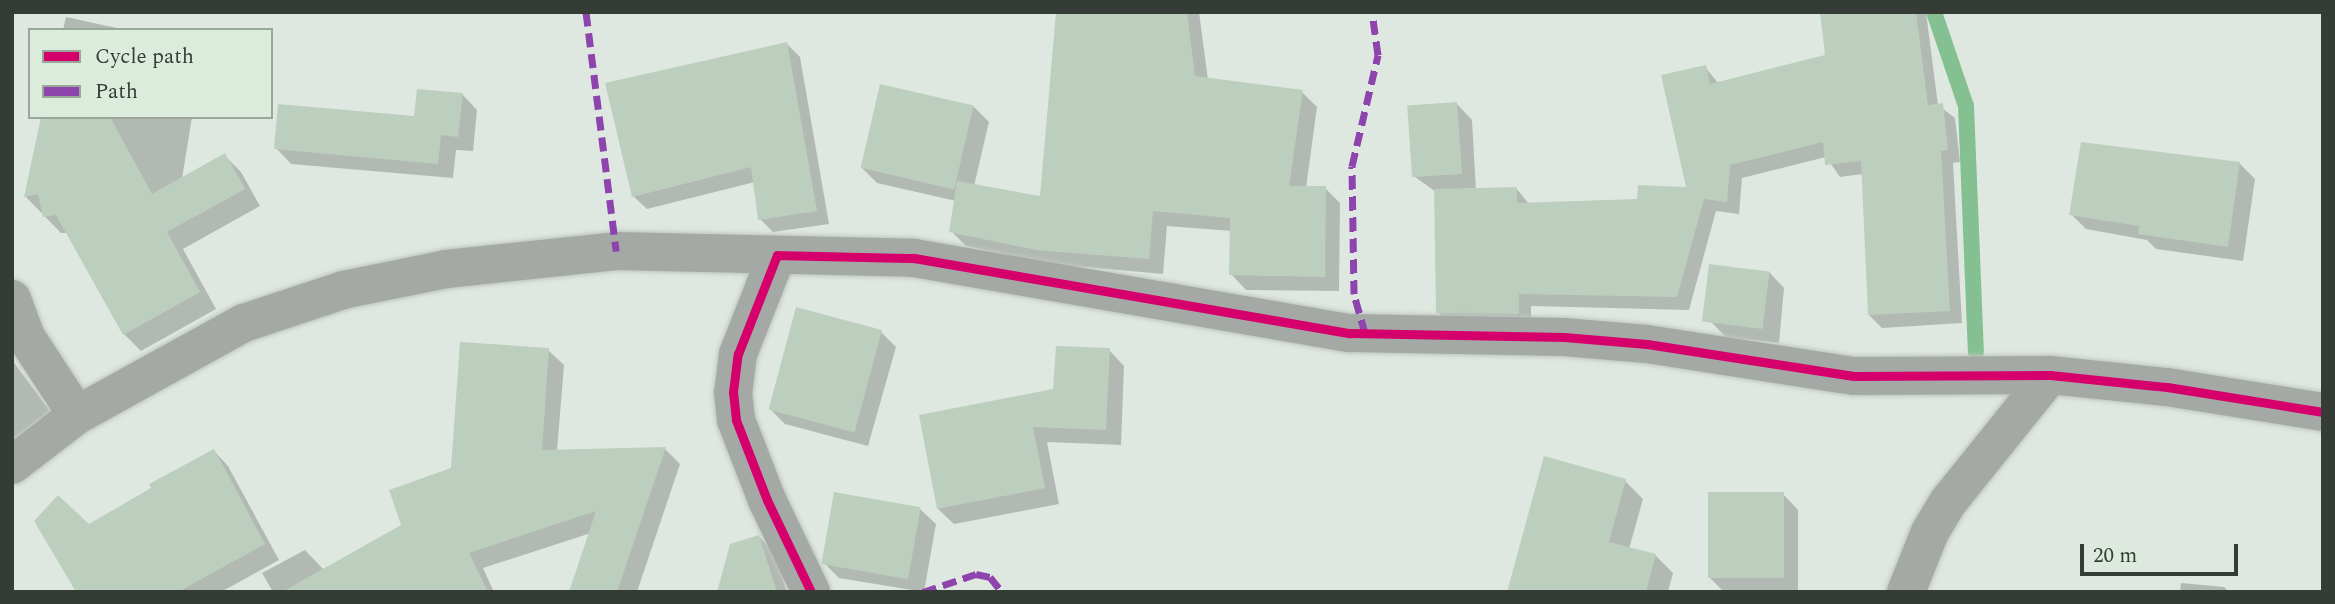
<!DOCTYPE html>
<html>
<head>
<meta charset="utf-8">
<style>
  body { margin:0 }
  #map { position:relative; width:2335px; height:604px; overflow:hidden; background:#dfe8e0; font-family:Spectral,serif }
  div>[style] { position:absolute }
  .shadow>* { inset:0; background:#0003 }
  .stream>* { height:16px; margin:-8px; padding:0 8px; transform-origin:8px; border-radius:8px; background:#85c092 }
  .building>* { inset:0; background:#bccfbf; transform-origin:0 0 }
  .roads { filter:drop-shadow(0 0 2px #bec5bf) drop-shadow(0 0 2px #bec5bf) }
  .street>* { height:38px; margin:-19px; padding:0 19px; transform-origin:19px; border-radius:19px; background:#a5a9a5 }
  .quiet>* { height:7px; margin-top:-3.5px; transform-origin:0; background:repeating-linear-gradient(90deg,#8e44ad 0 14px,transparent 0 21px) }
  .cycleway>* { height:9px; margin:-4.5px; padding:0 4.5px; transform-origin:4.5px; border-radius:4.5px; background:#d6006c }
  span { translate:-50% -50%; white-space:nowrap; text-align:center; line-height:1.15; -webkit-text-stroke:5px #dbecdd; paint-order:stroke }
  .frame { position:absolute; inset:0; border:14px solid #353c36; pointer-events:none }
  .legend { position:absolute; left:28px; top:28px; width:245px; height:91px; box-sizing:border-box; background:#dbecdd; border:2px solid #99a69a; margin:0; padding:9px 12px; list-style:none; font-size:21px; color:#353c36 }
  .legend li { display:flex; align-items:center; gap:14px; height:35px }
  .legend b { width:35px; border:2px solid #99a69a }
  .scale { position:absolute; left:2080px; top:544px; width:158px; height:32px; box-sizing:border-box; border:4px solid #353c36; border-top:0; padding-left:9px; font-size:21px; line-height:24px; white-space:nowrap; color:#353c36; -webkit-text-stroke:5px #dbecdd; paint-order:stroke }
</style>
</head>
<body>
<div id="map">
  <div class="shadow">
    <div style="clip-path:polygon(1058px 12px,1199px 12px,1208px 80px,1302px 92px,1317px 107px,1306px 188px,1325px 188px,1340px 203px,1339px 291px,1246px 290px,1231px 274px,1232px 231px,1167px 226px,1163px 274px,1052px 264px,966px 246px,951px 231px,956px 201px,877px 183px,862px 168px,881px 86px,974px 107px,989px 122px,974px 186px,1042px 198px)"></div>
    <div style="clip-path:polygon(1822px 12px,1926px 12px,1938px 105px,1955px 118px,1960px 162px,1953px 163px,1962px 323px,1882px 328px,1869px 315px,1863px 174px,1840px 177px,1826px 157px,1742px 178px,1739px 214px,1716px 211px,1689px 310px,1531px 306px,1531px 326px,1451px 325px,1438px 312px,1436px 192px,1415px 177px,1457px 104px,1472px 120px,1476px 190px,1516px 188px,1529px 204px,1639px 200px,1688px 188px,1705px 67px,1719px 84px,1827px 56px)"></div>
    <div style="clip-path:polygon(66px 17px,126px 30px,63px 30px)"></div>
    <div style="clip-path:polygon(786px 43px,800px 57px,829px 224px,773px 232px,760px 219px,755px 182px,647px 209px,633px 196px)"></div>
    <div style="clip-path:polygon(462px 94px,477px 110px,473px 151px,456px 150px,453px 178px,291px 164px,276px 148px,416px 118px)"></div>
    <div style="clip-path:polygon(43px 117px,192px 117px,182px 179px,224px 155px,241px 172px,260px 206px,183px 249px,216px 309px,141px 351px,124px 334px,77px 233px,61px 233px,25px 196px)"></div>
    <div style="clip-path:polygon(2239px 163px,2255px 179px,2243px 261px,2156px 249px,2147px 240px,2086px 229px,2071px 214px)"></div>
    <div style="clip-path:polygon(1769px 272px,1784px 288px,1779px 343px,1726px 337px,1710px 321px)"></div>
    <div style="clip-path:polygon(881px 332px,896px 347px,868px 446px,785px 424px,770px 409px)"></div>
    <div style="clip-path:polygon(548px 350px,564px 365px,557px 451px,665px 449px,680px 464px,637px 592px,571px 592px,591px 533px,483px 568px,494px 592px,273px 592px,262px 573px,305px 550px,324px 570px,403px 526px)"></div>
    <div style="clip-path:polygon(1109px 350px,1124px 366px,1121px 445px,1047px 442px,1059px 504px,954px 524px,938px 509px,1055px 390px)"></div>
    <div style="clip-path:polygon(12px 360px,50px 411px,12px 440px)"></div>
    <div style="clip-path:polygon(214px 451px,228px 466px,279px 560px,221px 592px,78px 592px,89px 527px)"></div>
    <div style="clip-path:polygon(1625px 481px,1643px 499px,1629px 549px,1655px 555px,1673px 573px,1668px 592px,1508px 592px)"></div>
    <div style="clip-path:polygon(1783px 494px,1798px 510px,1798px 592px,1724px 592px,1710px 578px)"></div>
    <div style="clip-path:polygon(920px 509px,936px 524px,924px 592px,839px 578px,824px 563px)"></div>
    <div style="clip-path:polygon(759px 537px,774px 552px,787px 592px,730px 592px)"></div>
    <div style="clip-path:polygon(2181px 583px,2224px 587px,2229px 592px,2180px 592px)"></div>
  </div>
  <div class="stream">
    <div style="left:1934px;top:12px;width:99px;rotate:71.2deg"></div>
    <div style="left:1966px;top:106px;width:246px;rotate:87.7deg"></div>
  </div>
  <div class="building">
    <div style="clip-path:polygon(1056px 12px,1187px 12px,1195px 76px,1303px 90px,1289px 186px,1326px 186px,1325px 277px,1229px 275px,1230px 218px,1153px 211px,1149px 259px,1036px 250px,949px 232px,957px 181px,1040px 196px)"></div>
    <div style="clip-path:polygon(1820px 12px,1916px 12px,1928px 105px,1943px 103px,1948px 150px,1941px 151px,1950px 311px,1868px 315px,1861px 161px,1825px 165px,1823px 142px,1730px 165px,1727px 202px,1704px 199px,1677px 297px,1519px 294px,1519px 314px,1436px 313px,1434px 189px,1517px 187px,1517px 203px,1637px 199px,1638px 185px,1686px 187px,1661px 75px,1706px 65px,1710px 84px,1825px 55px)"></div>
    <div style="clip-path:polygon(787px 42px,817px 211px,758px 220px,751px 167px,632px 197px,605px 83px)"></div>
    <div style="left:880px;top:84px;width:96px;height:86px;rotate:13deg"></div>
    <div style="clip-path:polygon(417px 89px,463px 93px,458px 137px,441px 135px,438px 164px,274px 149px,278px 104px,414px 116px)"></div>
    <div style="left:1457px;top:102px;width:72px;height:50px;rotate:86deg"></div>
    <div style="clip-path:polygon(41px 117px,110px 117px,152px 194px,225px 153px,245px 189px,167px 232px,200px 292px,123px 335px,56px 215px,43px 217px,38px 194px,24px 197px)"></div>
    <div style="clip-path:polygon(2081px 142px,2240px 162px,2228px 247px,2138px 234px,2139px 226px,2069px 215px)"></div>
    <div style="left:1709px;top:264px;width:61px;height:58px;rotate:7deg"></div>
    <div style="left:796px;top:307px;width:89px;height:106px;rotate:15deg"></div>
    <div style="clip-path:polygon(460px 342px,549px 348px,542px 450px,666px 447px,617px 592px,569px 592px,596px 511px,469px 553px,488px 592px,282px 592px,401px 525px,389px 490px,451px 468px)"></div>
    <div style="clip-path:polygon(1056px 346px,1110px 348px,1106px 430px,1033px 427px,1045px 488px,937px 509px,919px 415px,1053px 389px)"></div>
    <div style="clip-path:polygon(214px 449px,265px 544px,178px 592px,76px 592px,34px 521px,58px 495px,89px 524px,151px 488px,149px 484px)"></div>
    <div style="clip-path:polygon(1544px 456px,1626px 479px,1609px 542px,1656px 554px,1646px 592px,1507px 592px)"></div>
    <div style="left:834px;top:492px;width:88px;height:73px;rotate:10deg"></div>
    <div style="left:1784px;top:492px;width:86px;height:76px;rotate:90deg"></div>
    <div style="clip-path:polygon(759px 535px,777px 592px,717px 592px,730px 544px)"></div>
  </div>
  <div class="roads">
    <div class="street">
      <div style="left:777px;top:255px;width:106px;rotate:111.5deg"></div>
      <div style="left:738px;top:354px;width:38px;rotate:97deg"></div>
      <div style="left:733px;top:392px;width:28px;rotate:84deg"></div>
      <div style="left:736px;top:420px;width:86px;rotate:68.8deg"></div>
      <div style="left:767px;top:500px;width:102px;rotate:64.4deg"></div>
      <div style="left:12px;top:299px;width:40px;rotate:69.8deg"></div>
      <div style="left:26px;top:337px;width:93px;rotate:56.8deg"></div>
      <div style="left:12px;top:465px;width:82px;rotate:-37.6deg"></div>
      <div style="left:77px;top:415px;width:191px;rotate:-28.9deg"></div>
      <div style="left:244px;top:323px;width:104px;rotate:-18.4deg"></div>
      <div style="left:343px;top:290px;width:105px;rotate:-11.5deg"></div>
      <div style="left:446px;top:269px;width:171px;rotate:-6deg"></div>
      <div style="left:616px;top:251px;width:298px;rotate:1.3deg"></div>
      <div style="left:914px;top:258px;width:442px;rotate:9.8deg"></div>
      <div style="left:1350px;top:333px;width:214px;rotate:1.1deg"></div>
      <div style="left:1564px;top:337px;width:83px;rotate:4.8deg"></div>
      <div style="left:1647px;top:344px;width:209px;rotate:8.8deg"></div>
      <div style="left:1854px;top:376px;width:196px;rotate:-0.3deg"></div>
      <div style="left:2050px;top:375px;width:118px;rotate:5.9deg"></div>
      <div style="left:2167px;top:387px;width:158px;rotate:9.1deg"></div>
      <div style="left:1906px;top:592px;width:65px;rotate:-68.2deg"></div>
      <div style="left:1930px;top:532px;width:35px;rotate:-59deg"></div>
      <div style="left:1948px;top:502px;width:163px;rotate:-51.2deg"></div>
    </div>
  </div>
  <div class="quiet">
    <div style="left:586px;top:12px;width:241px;rotate:82.8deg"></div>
    <div style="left:1365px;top:333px;width:41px;rotate:-105.8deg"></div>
    <div style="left:1354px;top:294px;width:128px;rotate:-90.9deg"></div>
    <div style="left:1352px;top:166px;width:114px;rotate:-76.8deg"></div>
    <div style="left:1378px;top:55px;width:43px;rotate:-97.9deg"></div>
    <div style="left:923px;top:592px;width:56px;rotate:-18.8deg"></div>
    <div style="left:976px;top:574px;width:14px;rotate:12deg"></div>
    <div style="left:990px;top:577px;width:19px;rotate:51deg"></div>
  </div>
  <div class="cycleway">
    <div style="left:811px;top:592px;width:102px;rotate:-115.6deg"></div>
    <div style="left:767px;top:500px;width:86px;rotate:-111.2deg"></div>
    <div style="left:736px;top:420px;width:28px;rotate:-96deg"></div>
    <div style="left:733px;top:392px;width:38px;rotate:-83deg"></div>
    <div style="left:738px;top:354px;width:106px;rotate:-68.5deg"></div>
    <div style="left:777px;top:255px;width:137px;rotate:1.3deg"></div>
    <div style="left:914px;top:258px;width:442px;rotate:9.8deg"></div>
    <div style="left:1350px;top:333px;width:214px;rotate:1.1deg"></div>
    <div style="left:1564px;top:337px;width:83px;rotate:4.8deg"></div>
    <div style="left:1647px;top:344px;width:209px;rotate:8.8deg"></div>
    <div style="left:1854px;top:376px;width:196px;rotate:-0.3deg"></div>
    <div style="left:2050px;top:375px;width:118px;rotate:5.9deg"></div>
    <div style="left:2167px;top:387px;width:158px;rotate:9.1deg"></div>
  </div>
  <div class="frame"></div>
  <ul class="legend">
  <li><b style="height:9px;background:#d6006c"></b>Cycle path</li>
  <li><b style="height:9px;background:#8e44ad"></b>Path</li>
  </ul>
  <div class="scale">20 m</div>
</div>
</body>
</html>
